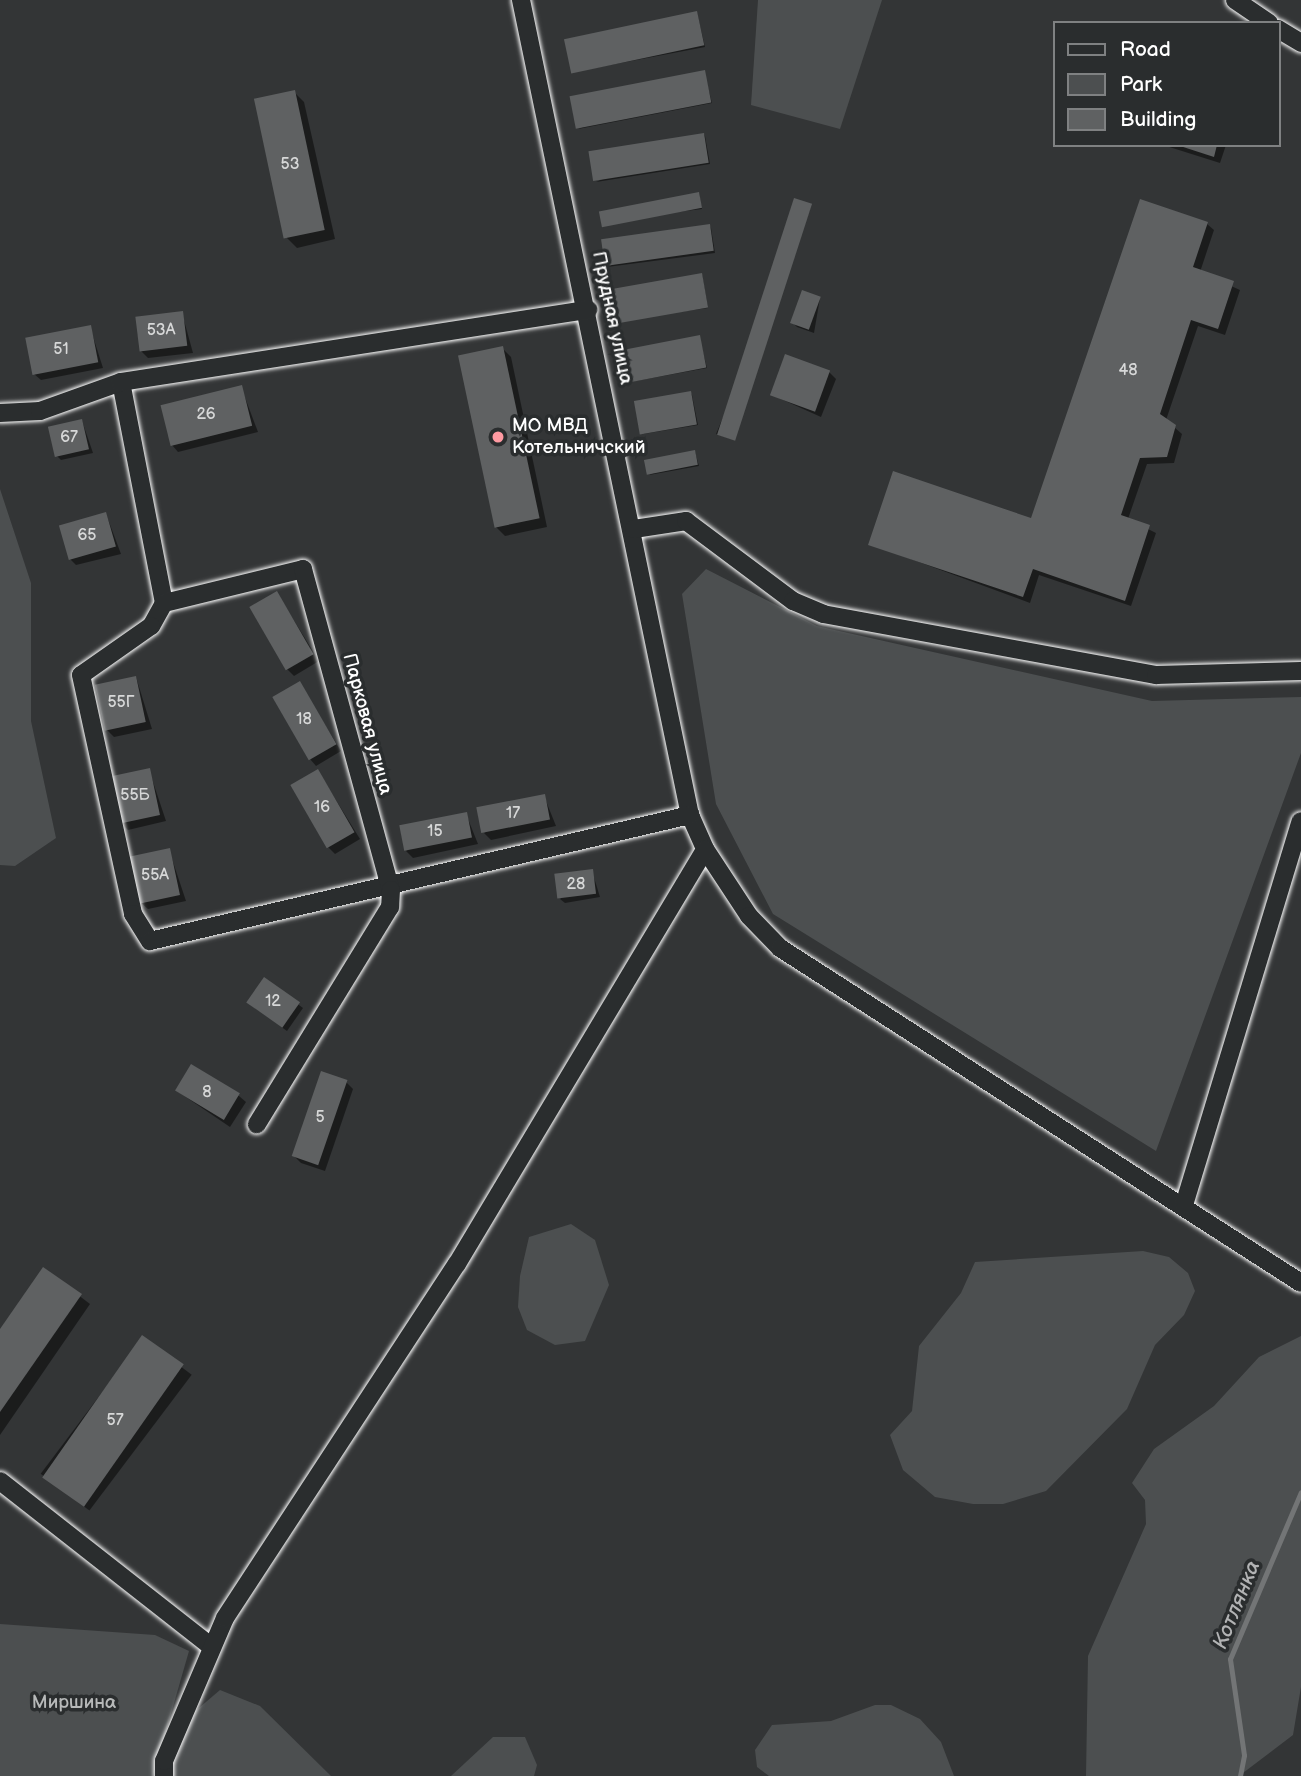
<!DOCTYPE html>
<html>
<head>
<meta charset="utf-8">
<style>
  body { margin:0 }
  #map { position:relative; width:1301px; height:1776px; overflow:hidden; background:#333536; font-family:"Balsamiq Sans",sans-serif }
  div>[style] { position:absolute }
  .green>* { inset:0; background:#4c4f50 }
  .shadow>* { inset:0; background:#0007; transform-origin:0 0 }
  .stream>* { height:5px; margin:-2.5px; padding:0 2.5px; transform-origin:2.5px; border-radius:2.5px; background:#737576 }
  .building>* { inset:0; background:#5f6162; transform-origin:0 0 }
  .roads { filter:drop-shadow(0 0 2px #fff) drop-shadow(0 0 2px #fff) }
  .minor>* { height:18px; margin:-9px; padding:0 9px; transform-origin:9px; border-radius:9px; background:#2a2d2e }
  .dots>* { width:19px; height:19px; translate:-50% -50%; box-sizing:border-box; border:4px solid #2a2d2e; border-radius:50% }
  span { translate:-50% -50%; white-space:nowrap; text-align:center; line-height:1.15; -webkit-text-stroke:7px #2a2d2e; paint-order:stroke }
  .number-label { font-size:16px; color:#d7d8d8 }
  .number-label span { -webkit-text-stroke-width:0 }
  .street-label { font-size:19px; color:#fff }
  .poi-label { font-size:19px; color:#fff }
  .left { translate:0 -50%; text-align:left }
  .park-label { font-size:19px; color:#b7b9b9 }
  .water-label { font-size:21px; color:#b2b3b4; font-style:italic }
  .legend { position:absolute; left:1053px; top:21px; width:228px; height:126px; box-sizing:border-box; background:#2a2d2e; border:2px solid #7f8182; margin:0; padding:9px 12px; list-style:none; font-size:21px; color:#fff }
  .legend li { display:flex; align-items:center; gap:14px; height:35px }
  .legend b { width:35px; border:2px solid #7f8182 }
</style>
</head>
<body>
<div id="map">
  <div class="green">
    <div style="clip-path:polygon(758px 0,882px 0,840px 129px,751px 105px)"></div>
    <div style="clip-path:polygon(0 489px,31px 583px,31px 721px,56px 838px,15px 866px,0 865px)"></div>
    <div style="clip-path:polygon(706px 569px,817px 626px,1152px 701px,1301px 697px,1301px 753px,1156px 1151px,773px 914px,716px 804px,682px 594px)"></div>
    <div style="clip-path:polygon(571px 1224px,595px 1240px,609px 1285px,585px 1341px,555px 1345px,527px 1330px,518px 1307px,520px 1276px,529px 1237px)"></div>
    <div style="clip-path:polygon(1143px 1251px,1169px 1257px,1188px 1273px,1195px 1291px,1184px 1315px,1155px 1345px,1127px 1409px,1046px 1491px,1003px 1504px,973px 1504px,935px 1497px,903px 1470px,890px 1435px,912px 1411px,919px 1346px,961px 1293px,975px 1262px)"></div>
    <div style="clip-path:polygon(1301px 1336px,1301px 1687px,1293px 1735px,1239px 1776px,1086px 1776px,1088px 1656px,1146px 1524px,1145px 1500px,1132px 1483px,1154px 1449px,1214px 1406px,1259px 1357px)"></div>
    <div style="clip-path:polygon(0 1624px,155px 1635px,189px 1651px,153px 1776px,0 1776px)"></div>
    <div style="clip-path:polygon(220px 1690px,260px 1706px,331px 1776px,173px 1776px,174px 1748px,186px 1719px)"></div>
    <div style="clip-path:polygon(875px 1705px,891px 1705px,920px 1719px,941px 1742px,954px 1776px,769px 1776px,757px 1767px,755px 1750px,772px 1725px,831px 1721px)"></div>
    <div style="clip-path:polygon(493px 1737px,525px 1737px,537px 1765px,534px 1776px,451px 1776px)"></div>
  </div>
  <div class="shadow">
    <div style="clip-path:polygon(697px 13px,705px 47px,573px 72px)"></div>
    <div style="clip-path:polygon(704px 72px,712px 103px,578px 129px)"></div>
    <div style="clip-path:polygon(294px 92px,304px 102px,335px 239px,297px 248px,287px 238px)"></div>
    <div style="clip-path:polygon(705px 136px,710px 164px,596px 182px,704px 134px)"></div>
    <div style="clip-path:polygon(1163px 145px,1226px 145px,1220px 163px)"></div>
    <div style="clip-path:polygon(699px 193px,702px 209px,602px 221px)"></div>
    <div style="clip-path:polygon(811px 206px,731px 439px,716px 434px)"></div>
    <div style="clip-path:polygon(1207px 224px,1214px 230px,1200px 272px,1240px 290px,1225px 335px,1198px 326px,1166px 420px,1182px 434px,1174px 463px,1147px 464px,1128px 519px,1156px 533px,1131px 606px,1039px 575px,1030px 603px,870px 544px,1033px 520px)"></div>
    <div style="clip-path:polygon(711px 228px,715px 253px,607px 267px,710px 226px)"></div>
    <div style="clip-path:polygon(702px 275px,708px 308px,620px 320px)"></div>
    <div style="clip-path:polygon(820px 298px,814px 333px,797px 327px,793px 323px)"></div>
    <div style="clip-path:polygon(182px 313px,193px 353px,148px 358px,141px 351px)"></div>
    <div style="clip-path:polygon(90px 327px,103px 368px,41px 380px,34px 374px)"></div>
    <div style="clip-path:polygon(699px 337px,707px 368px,630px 382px)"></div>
    <div style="clip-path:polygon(502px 348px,511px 357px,547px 527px,505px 536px,496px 527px)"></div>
    <div style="clip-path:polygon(829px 372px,836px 379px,821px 417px,772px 395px)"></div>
    <div style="clip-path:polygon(241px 387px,258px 432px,178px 452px,172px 445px)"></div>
    <div style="clip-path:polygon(692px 395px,698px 425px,643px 434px,690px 393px)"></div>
    <div style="clip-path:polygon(82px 421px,93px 453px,61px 460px,57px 456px)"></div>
    <div style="clip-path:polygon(695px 452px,699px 466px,649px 475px)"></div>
    <div style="clip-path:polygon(106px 514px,121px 554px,76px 565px,70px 559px)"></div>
    <div style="clip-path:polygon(277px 593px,319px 661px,294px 676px,287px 669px)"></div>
    <div style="clip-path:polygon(136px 677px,152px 729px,114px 737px,107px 730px)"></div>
    <div style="clip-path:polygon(299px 683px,341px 751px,316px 766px,310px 759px)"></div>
    <div style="clip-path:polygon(149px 770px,166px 821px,128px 830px,121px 823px)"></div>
    <div style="clip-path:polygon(318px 771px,360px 839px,335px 854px,328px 847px)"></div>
    <div style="clip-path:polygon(544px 796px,556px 826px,491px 840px,484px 833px)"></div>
    <div style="clip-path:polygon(466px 814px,478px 844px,413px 858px,406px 851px)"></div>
    <div style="clip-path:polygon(169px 850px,186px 901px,148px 909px,141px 903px)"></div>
    <div style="clip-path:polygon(592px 871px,600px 897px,565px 903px,560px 899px)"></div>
    <div style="clip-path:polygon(264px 979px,303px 1008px,287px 1031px,252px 1006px)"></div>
    <div style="clip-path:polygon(346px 1082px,353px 1089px,325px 1171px,301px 1163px,294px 1156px)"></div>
    <div style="clip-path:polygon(177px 1091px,239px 1096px,246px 1102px,230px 1127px)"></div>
    <div style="clip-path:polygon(44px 1269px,90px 1304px,0 1435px,0 1332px)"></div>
    <div style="left:143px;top:1338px;width:61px;height:170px;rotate:37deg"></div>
  </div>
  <div class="stream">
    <div style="left:1240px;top:1776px;width:21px;rotate:-79deg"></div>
    <div style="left:1244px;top:1755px;width:97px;rotate:-98.3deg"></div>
    <div style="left:1230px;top:1659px;width:181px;rotate:-67deg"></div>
  </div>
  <div class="building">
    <div style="left:697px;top:11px;width:35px;height:136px;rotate:78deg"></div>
    <div style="left:705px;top:70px;width:33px;height:138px;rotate:79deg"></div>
    <div style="left:295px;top:90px;width:143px;height:42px;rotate:78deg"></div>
    <div style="left:704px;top:133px;width:30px;height:117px;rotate:81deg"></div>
    <div style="clip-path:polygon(1177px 145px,1217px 145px,1214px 157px)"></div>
    <div style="left:699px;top:192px;width:16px;height:102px;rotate:79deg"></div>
    <div style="left:794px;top:198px;width:19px;height:249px;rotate:18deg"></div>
    <div style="clip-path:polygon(1140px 199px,1208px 222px,1193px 267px,1234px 281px,1218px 329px,1191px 320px,1160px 414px,1176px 425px,1167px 457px,1140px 458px,1121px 515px,1150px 525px,1125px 601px,1033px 569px,1023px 597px,868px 545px,893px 471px,1031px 518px)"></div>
    <div style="left:710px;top:224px;width:27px;height:110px;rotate:82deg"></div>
    <div style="left:702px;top:273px;width:35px;height:90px;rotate:80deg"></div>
    <div style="left:802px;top:290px;width:20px;height:35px;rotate:20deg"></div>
    <div style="left:183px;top:311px;width:35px;height:48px;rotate:83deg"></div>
    <div style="left:91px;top:325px;width:38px;height:67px;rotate:79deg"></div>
    <div style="left:700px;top:335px;width:33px;height:80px;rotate:79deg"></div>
    <div style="left:503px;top:346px;width:176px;height:46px;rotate:78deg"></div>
    <div style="left:785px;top:354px;width:48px;height:44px;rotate:20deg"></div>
    <div style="left:242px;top:385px;width:42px;height:84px;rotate:76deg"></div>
    <div style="left:691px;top:391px;width:34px;height:58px;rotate:80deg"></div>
    <div style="left:82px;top:419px;width:31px;height:35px;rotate:77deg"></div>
    <div style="left:695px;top:450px;width:15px;height:52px;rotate:79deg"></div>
    <div style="left:106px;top:512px;width:36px;height:49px;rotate:74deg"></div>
    <div style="left:277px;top:591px;width:73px;height:32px;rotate:60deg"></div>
    <div style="left:136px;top:676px;width:47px;height:42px;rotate:78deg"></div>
    <div style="left:300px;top:681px;width:73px;height:32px;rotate:60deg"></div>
    <div style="left:150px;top:768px;width:48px;height:42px;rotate:78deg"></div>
    <div style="left:318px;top:769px;width:73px;height:32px;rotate:60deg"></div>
    <div style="left:545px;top:794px;width:26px;height:70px;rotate:79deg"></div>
    <div style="left:467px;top:812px;width:26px;height:69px;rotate:79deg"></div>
    <div style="left:170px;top:848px;width:48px;height:42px;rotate:78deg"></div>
    <div style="left:593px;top:869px;width:25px;height:39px;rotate:83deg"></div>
    <div style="left:264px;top:977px;width:44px;height:31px;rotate:35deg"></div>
    <div style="left:191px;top:1064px;width:57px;height:31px;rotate:31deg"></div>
    <div style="left:321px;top:1071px;width:28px;height:90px;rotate:19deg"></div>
    <div style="clip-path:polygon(43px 1267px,82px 1294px,0 1412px,0 1329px)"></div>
    <div style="left:142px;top:1335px;width:51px;height:174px;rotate:35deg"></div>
  </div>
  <div class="roads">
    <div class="minor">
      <div style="left:521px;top:0;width:832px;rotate:78.29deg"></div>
      <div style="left:690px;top:815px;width:37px;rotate:66deg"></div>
      <div style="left:705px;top:849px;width:80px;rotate:56.7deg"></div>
      <div style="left:749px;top:916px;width:45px;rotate:45.9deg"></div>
      <div style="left:780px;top:948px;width:619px;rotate:32.74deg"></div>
      <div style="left:1235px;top:0;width:41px;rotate:34.1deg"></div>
      <div style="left:1278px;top:29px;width:27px;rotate:31deg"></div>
      <div style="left:121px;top:382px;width:225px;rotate:79deg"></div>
      <div style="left:164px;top:603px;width:26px;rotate:119deg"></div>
      <div style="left:151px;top:626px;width:85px;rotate:145deg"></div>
      <div style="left:81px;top:675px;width:245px;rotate:77.7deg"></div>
      <div style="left:133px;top:914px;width:32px;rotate:58deg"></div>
      <div style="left:150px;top:941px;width:555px;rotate:-13.13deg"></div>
      <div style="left:0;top:413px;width:40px;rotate:-2.9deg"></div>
      <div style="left:40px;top:411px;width:86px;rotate:-19.7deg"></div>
      <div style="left:121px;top:382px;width:473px;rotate:-8.8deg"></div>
      <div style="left:634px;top:529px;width:53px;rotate:-8.7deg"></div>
      <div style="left:686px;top:521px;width:134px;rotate:36.8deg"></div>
      <div style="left:793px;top:601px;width:33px;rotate:23deg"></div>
      <div style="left:823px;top:614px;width:339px;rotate:10.4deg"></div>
      <div style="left:1156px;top:675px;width:145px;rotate:-1.6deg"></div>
      <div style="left:164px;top:603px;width:143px;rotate:-13.7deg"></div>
      <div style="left:303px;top:569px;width:333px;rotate:74.7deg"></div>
      <div style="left:391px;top:890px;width:17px;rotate:93deg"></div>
      <div style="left:390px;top:907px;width:255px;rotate:121.5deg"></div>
      <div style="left:1184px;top:1205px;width:401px;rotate:-73.1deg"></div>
      <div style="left:0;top:1481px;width:266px;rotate:38.1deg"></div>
      <div style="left:164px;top:1776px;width:15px;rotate:-90deg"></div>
      <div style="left:164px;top:1761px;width:155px;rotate:-66.9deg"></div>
      <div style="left:225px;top:1618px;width:423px;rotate:-56.8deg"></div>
      <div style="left:457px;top:1264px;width:483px;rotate:-59.1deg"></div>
    </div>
  </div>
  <div class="dots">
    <div style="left:498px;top:437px;background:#ff9aa2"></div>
  </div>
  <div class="number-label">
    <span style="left:290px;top:165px">53</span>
    <span style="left:161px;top:331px">53А</span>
    <span style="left:61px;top:350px">51</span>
    <span style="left:1128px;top:371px">48</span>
    <span style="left:206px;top:415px">26</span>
    <span style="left:69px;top:438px">67</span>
    <span style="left:87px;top:536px">65</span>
    <span style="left:121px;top:703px">55Г</span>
    <span style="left:304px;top:720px">18</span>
    <span style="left:135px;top:796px">55Б</span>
    <span style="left:322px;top:808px">16</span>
    <span style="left:513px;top:814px">17</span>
    <span style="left:435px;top:832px">15</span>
    <span style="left:155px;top:876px">55А</span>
    <span style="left:576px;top:885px">28</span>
    <span style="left:273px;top:1002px">12</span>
    <span style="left:207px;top:1093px">8</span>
    <span style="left:320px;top:1118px">5</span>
    <span style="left:115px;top:1421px">57</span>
  </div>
  <div class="street-label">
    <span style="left:612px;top:318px;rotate:78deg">Прудная улица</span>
    <span style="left:367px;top:724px;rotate:75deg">Парковая улица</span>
  </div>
  <div class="poi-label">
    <span class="left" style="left:512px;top:437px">МО МВД<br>Котельничский</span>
  </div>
  <div class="park-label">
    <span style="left:74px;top:1703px">Миршина</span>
  </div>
  <div class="water-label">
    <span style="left:1237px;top:1605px;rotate:-68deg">Котлянка</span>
  </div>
  <ul class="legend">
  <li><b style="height:9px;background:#2a2d2e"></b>Road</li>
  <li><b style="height:19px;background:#4c4f50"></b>Park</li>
  <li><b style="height:19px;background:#5f6162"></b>Building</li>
  </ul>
</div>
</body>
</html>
